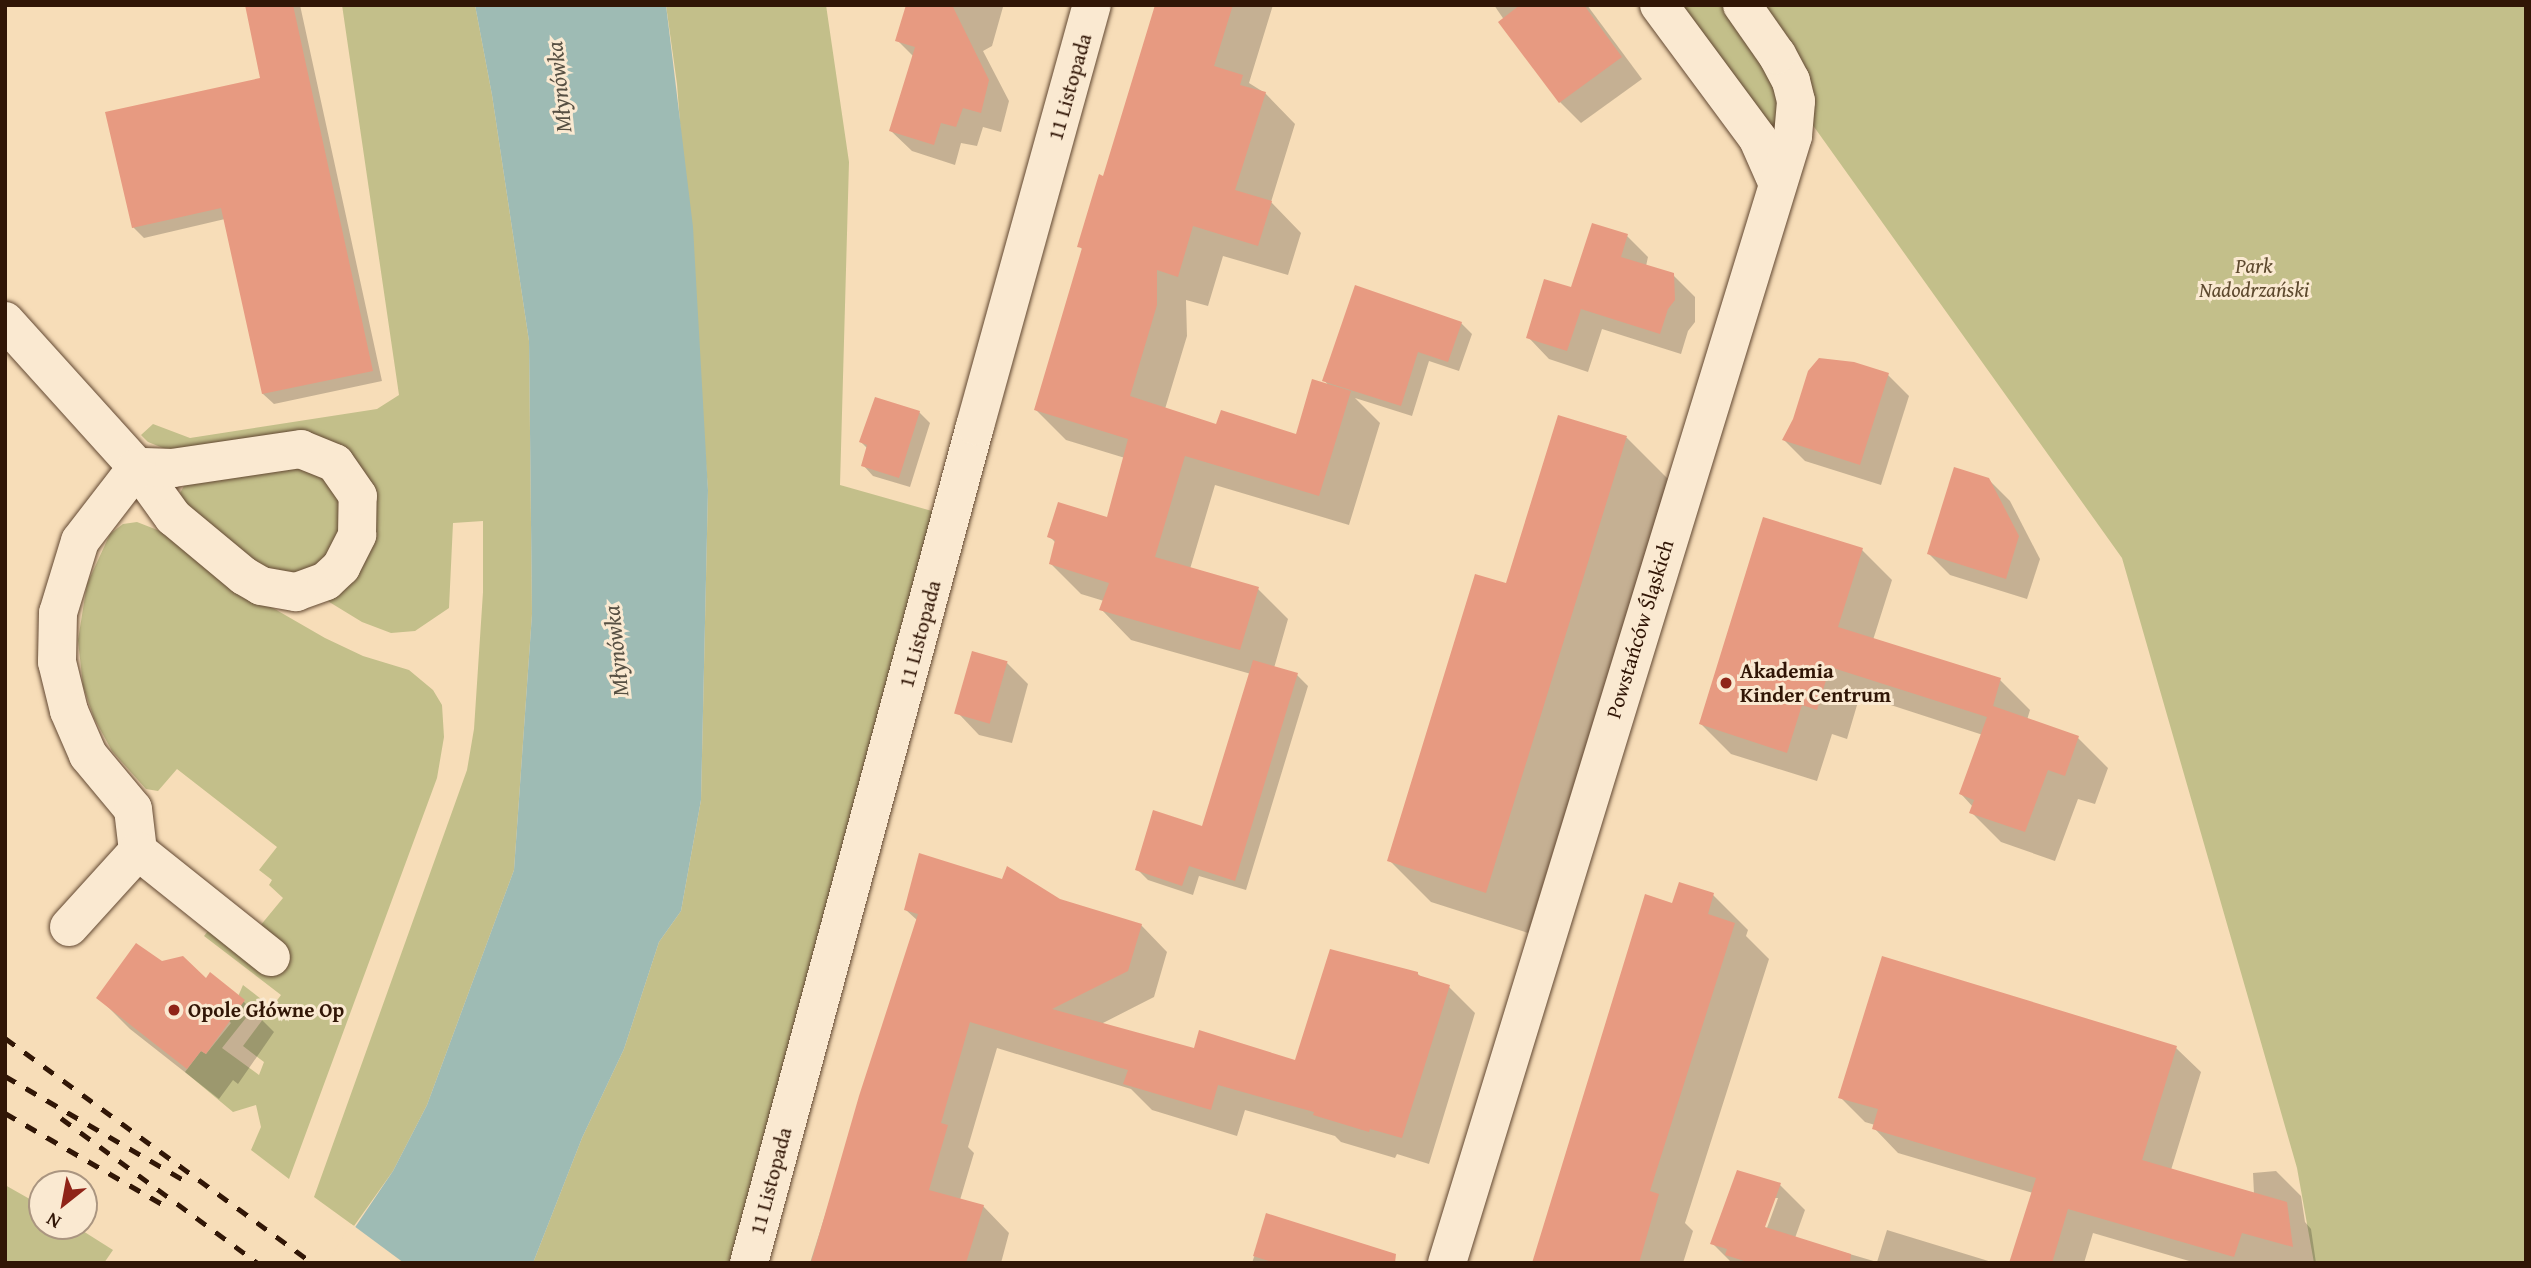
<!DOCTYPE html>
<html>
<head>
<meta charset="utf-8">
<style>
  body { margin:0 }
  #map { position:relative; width:2531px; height:1268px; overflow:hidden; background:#f7ddb8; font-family:"Gentium Book Plus",serif }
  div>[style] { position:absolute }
  .green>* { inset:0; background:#c3bf8a }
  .water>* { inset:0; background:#9ebbb4 }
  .pier>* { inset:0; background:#f7ddb8 }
  .shadow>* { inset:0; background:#0003 }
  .building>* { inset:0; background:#e79a81; transform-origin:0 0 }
  .roads { filter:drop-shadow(0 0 2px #624832) drop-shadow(0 0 2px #624832) }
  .minor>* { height:38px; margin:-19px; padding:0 19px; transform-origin:19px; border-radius:19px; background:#fae9d1 }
  .rail>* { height:5px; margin-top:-2.5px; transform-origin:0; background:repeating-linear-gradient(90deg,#311606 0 12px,transparent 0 24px) }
  .dots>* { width:19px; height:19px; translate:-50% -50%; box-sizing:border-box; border:4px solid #fae9d1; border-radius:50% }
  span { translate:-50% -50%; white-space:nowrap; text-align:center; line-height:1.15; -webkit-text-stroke:6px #fae9d1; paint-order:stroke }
  .street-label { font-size:21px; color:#311606 }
  .park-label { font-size:21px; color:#5d492e; font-style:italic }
  .poi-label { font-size:21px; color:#311606; font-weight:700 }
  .left { translate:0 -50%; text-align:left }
  .water-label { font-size:23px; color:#575043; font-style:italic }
  .frame { position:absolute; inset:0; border:7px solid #311606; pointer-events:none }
  .north { position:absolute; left:28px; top:1170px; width:70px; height:70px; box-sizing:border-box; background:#fae9d1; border:2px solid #aa9580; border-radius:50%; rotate:211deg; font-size:19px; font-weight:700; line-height:28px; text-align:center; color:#311606 }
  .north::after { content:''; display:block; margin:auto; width:24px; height:32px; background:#8f2418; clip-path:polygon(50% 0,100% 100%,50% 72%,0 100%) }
</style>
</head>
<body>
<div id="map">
  <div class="green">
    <div style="clip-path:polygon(342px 5px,475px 5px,492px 95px,529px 341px,532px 614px,514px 870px,427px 1105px,393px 1171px,354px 1226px,314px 1197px,467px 770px,474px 729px,483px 592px,483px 521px,453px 523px,449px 608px,415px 631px,391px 633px,362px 622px,326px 600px,365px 475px,168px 450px,148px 442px,141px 435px,153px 424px,190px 438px,377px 409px,399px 395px)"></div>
    <div style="clip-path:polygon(666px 5px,826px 5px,849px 162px,840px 485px,939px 513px,731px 1263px,533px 1263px,582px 1138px,624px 1049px,659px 942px,681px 911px,701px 800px,708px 490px,677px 84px)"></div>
    <div style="clip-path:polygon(1659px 5px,2526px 5px,2526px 1263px,2314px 1263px,2297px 1168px,2122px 558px,1797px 103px,1777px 182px)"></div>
    <div style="clip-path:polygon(310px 467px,337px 491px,344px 521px,328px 561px,300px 576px,263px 569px,186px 506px,180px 493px,185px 484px,236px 474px)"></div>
    <div style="clip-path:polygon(137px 522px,160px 531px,266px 604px,325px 638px,363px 656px,409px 670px,433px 690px,442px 705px,444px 737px,437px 778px,289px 1179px,251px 1150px,261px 1127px,256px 1105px,233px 1112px,185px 1072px,201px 1051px,206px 1054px,231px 1023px,228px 1020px,243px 985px,261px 999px,222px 1048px,259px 1075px,264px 1062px,243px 1046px,281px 995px,204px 936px,208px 931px,260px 926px,283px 898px,269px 885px,272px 880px,259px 870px,277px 847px,177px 769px,158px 791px,146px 789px,112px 751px,94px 718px,83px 686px,78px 640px,87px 584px,110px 534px,123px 524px)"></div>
    <div style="clip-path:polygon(5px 1185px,42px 1206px,42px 1226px,75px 1226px,113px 1250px,104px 1263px,5px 1263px)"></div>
  </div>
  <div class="water">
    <div style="clip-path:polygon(475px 5px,666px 5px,693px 227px,708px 490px,701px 800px,681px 911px,659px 942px,624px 1049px,582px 1138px,533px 1263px,331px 1263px,393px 1171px,427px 1105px,514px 870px,532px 614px,529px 341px,492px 95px)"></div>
  </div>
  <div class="pier">
    <div style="clip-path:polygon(351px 1224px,354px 1226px,404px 1263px,327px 1263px)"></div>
  </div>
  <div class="shadow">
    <div style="clip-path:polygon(247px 5px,300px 5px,382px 381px,274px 404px,263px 394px,225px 219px,144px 238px,133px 227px,262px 79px)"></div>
    <div style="clip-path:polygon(908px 5px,1003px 7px,992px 46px,983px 51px,1009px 101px,1001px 132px,983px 127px,977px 146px,961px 143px,955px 165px,912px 151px,891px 131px,914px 57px,897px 40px)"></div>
    <div style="clip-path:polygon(1158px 5px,1273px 5px,1249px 83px,1265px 93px,1295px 124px,1271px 202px,1301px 233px,1288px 275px,1223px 256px,1208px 306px,1186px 300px,1187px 336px,1165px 409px,1217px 426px,1297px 436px,1329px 386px,1324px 380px,1461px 323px,1472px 334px,1459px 371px,1429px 361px,1412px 416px,1355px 398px,1380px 423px,1349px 525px,1215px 485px,1190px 569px,1258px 589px,1288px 619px,1274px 668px,1297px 675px,1308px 686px,1246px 890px,1199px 876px,1193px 895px,1148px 880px,1137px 869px,1203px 829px,1251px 674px,1131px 640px,1101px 609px,1104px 601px,1081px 594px,1051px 564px,1056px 543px,1049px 536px,1108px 519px,1125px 458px,1066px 440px,1036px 410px,1083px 250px,1079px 246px,1104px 178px)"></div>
    <div style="clip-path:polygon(1494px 5px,1587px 5px,1642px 79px,1581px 123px,1560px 102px)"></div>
    <div style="clip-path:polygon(1627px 236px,1648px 257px,1646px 266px,1673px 275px,1695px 297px,1695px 322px,1688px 331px,1681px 354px,1602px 329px,1588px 372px,1549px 359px,1528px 337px)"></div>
    <div style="clip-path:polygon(1888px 375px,1909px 396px,1881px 485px,1805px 461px,1784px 440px)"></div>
    <div style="clip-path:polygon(919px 412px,930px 423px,910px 487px,873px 476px,863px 465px,868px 449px,861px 442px)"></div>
    <div style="clip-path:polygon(1559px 417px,1627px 438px,1668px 479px,1528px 933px,1431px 902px,1389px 860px,1507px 585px)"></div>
    <div style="clip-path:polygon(1988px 479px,2010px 501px,2040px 559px,2027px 599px,1950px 575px,1929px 554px)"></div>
    <div style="clip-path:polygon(1862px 550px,1892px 580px,1873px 640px,2000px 680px,2030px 710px,2027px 720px,2078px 738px,2108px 768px,2095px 804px,2078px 799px,2055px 861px,2001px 842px,1971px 812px,1973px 807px,1961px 794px,1983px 735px,1860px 695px,1847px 739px,1832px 734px,1817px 781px,1731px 754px,1701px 724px)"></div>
    <div style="clip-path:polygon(1007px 663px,1028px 684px,1012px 743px,979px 735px,958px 713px)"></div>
    <div style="clip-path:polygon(1713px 895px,1748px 930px,1746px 936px,1769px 959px,1685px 1223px,1693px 1231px,1683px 1263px,1535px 1263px,1673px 905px)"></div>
    <div style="clip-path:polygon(1060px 900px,1141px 925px,1167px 952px,1154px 997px,1101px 1024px,1195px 1050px,1296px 1062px,1418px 974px,1423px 979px,1449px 987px,1475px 1013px,1429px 1164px,1397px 1154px,1395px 1158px,1341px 1142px,1335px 1136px,1245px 1110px,1237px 1136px,1152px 1110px,1131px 1089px,997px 1048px,968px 1147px,974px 1153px,960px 1200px,983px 1206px,1009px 1233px,1001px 1263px,810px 1263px,918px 921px,906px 910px)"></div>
    <div style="clip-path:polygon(161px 963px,206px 980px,243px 1001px,274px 1032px,238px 1084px,233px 1080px,219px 1099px,130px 1029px,99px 998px)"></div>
    <div style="clip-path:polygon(2176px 1048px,2201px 1072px,2171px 1170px,2254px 1194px,2253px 1173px,2276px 1171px,2301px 1196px,2305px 1222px,2311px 1229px,2316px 1263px,2196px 1263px,2093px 1233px,2084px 1263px,2011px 1263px,2033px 1193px,1898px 1153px,1874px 1128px,1875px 1125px,1865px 1122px,1840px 1097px)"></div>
    <div style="clip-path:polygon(evenodd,1780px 1185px,1805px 1210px,1795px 1238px,1877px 1262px,1887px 1230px,1995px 1263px,1732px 1263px,1712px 1243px,1780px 1185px,1774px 1198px,1778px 1198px,1764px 1236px,1761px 1235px,1774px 1198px)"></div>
    <div style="clip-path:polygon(1268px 1216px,1382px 1263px,1252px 1263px)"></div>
  </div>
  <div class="building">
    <div style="clip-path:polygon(245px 5px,293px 5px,373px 371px,262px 394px,221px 208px,132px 228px,105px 112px,260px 78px)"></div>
    <div style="clip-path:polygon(906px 5px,952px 5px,989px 80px,981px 113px,963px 108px,956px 127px,941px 123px,934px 145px,889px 131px,915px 47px,895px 41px)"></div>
    <div style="clip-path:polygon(1155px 5px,1233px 5px,1214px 66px,1243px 75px,1240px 85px,1266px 92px,1235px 190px,1272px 201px,1258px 246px,1193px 226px,1178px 277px,1157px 270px,1157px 305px,1130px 396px,1216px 424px,1221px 410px,1296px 434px,1312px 379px,1351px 391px,1319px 496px,1185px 456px,1155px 557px,1259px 587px,1240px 650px,1099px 610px,1109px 583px,1049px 564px,1055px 540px,1047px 537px,1058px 502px,1107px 517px,1128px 439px,1034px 410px,1082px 248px,1077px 247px,1099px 174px,1103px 176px)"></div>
    <div style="clip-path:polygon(1520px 5px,1584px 5px,1622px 57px,1559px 103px,1498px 22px)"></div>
    <div style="clip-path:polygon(1592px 223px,1628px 234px,1621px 257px,1674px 273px,1675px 300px,1668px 309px,1660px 334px,1581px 309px,1567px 351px,1526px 338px,1544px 279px,1571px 287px)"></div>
    <div style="clip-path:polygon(1355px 285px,1462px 322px,1448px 362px,1418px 352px,1401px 406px,1322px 381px)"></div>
    <div style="clip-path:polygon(1819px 358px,1854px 362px,1889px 373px,1860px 465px,1782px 440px,1793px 419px,1808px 371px)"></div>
    <div style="clip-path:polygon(875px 397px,920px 411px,899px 478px,861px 466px,867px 445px,859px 442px)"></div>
    <div style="clip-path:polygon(1558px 415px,1627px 436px,1486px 893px,1387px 861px,1475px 574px,1506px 583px)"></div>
    <div style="clip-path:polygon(1954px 467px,1989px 478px,2019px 536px,2006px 579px,1927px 554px)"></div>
    <div style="clip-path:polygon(1763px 517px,1863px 548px,1838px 627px,2001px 678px,1993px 706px,2079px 736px,2065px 776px,2048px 770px,2025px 832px,1969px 813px,1974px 800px,1959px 794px,1987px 717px,1830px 667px,1817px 710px,1802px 705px,1787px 753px,1699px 724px)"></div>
    <div style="left:972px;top:651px;width:37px;height:65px;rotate:16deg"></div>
    <div style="clip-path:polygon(1253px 660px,1298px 673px,1235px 881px,1189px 866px,1182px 886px,1135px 870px,1153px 810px,1202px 826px)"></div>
    <div style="clip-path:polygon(919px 853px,1002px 879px,1007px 866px,1060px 899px,1142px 924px,1128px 971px,1052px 1009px,1194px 1048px,1199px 1030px,1295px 1060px,1330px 949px,1418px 972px,1418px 975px,1450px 985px,1402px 1138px,1370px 1129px,1369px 1132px,1313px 1115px,1314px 1112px,1218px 1085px,1211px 1110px,1123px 1084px,1128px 1070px,970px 1022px,941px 1123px,948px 1125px,929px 1190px,984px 1205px,966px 1263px,811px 1263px,859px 1096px,918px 914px,904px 910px)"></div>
    <div style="clip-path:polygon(1679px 882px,1714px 893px,1708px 914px,1735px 923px,1650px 1191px,1659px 1194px,1639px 1263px,1532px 1263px,1645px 894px,1672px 903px)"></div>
    <div style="clip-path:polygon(136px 943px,162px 961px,183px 956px,206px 978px,210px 972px,245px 1000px,206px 1054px,201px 1051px,187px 1069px,96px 998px)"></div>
    <div style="clip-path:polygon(1882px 956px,2177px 1046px,2142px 1160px,2287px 1202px,2293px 1247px,2242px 1233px,2234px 1257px,2068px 1209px,2052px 1263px,2009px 1263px,2036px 1178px,1872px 1129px,1878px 1109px,1838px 1098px)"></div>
    <div style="clip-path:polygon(1737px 1170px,1781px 1183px,1765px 1227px,1851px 1254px,1850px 1263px,1751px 1263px,1725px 1255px,1727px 1249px,1710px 1244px)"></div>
    <div style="clip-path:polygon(1266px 1213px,1396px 1254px,1395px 1263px,1275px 1263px,1253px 1256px)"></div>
  </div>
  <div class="roads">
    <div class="minor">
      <div style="left:1659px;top:5px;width:167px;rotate:53.5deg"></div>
      <div style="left:1758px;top:139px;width:47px;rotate:66.2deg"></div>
      <div style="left:5px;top:321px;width:197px;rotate:47.9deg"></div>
      <div style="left:137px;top:467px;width:62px;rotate:54.2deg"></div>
      <div style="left:173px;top:517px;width:92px;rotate:39.7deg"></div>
      <div style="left:244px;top:576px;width:20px;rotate:30deg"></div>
      <div style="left:261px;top:586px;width:36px;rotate:10deg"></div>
      <div style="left:296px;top:592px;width:32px;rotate:-20deg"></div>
      <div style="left:326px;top:581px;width:21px;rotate:-43deg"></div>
      <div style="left:341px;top:567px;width:36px;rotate:-63deg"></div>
      <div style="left:357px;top:535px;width:39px;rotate:-89deg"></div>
      <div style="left:358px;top:496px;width:40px;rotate:-124.9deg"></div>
      <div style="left:335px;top:463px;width:37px;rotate:-158deg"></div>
      <div style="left:301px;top:449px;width:129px;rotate:171.6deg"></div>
      <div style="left:173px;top:468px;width:36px;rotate:-178deg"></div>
      <div style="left:137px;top:467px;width:93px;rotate:127.6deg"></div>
      <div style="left:80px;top:541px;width:75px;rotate:107deg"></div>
      <div style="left:58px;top:613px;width:49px;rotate:91.2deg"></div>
      <div style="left:57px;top:662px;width:50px;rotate:76.2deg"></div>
      <div style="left:69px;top:711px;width:48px;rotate:66.6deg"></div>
      <div style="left:88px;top:755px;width:70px;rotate:50.2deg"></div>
      <div style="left:133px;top:809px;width:42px;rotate:83.2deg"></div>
      <div style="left:138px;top:851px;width:170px;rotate:38.6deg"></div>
      <div style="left:69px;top:927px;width:103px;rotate:-47.8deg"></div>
      <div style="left:749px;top:1263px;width:867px;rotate:-74.89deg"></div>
      <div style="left:975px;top:426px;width:437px;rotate:-74.5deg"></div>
      <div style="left:1447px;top:1263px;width:1179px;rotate:-72.93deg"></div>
      <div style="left:1793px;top:136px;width:35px;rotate:-85deg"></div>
      <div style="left:1796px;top:101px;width:21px;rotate:-104deg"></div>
      <div style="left:1791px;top:81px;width:30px;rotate:-118deg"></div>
      <div style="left:1777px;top:55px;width:61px;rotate:-125deg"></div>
    </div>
  </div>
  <div class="rail">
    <div style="left:5px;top:1038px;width:381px;rotate:36.2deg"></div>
    <div style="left:5px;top:1076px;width:211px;rotate:30.2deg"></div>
    <div style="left:5px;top:1113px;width:190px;rotate:30.1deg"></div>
    <div style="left:61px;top:1118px;width:245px;rotate:36.4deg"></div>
  </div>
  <div class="dots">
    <div style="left:1726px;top:683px;background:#8f2418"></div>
    <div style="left:174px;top:1010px;background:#8f2418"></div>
  </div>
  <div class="street-label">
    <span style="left:1070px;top:87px;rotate:-74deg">11 Listopada</span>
    <span style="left:1640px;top:629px;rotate:-73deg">Powstańców Śląskich</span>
    <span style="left:920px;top:634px;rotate:-75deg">11 Listopada</span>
    <span style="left:771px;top:1181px;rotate:-75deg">11 Listopada</span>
  </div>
  <div class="park-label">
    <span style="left:2254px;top:278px">Park<br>Nadodrzański</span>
  </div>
  <div class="poi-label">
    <span class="left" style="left:1740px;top:683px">Akademia<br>Kinder Centrum</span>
    <span class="left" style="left:188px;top:1010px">Opole Główne Op</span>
  </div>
  <div class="water-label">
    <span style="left:559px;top:87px;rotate:-96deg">Młynówka</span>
    <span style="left:616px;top:651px;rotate:-96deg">Młynówka</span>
  </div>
  <div class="frame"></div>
  <div class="north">N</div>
</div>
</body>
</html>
